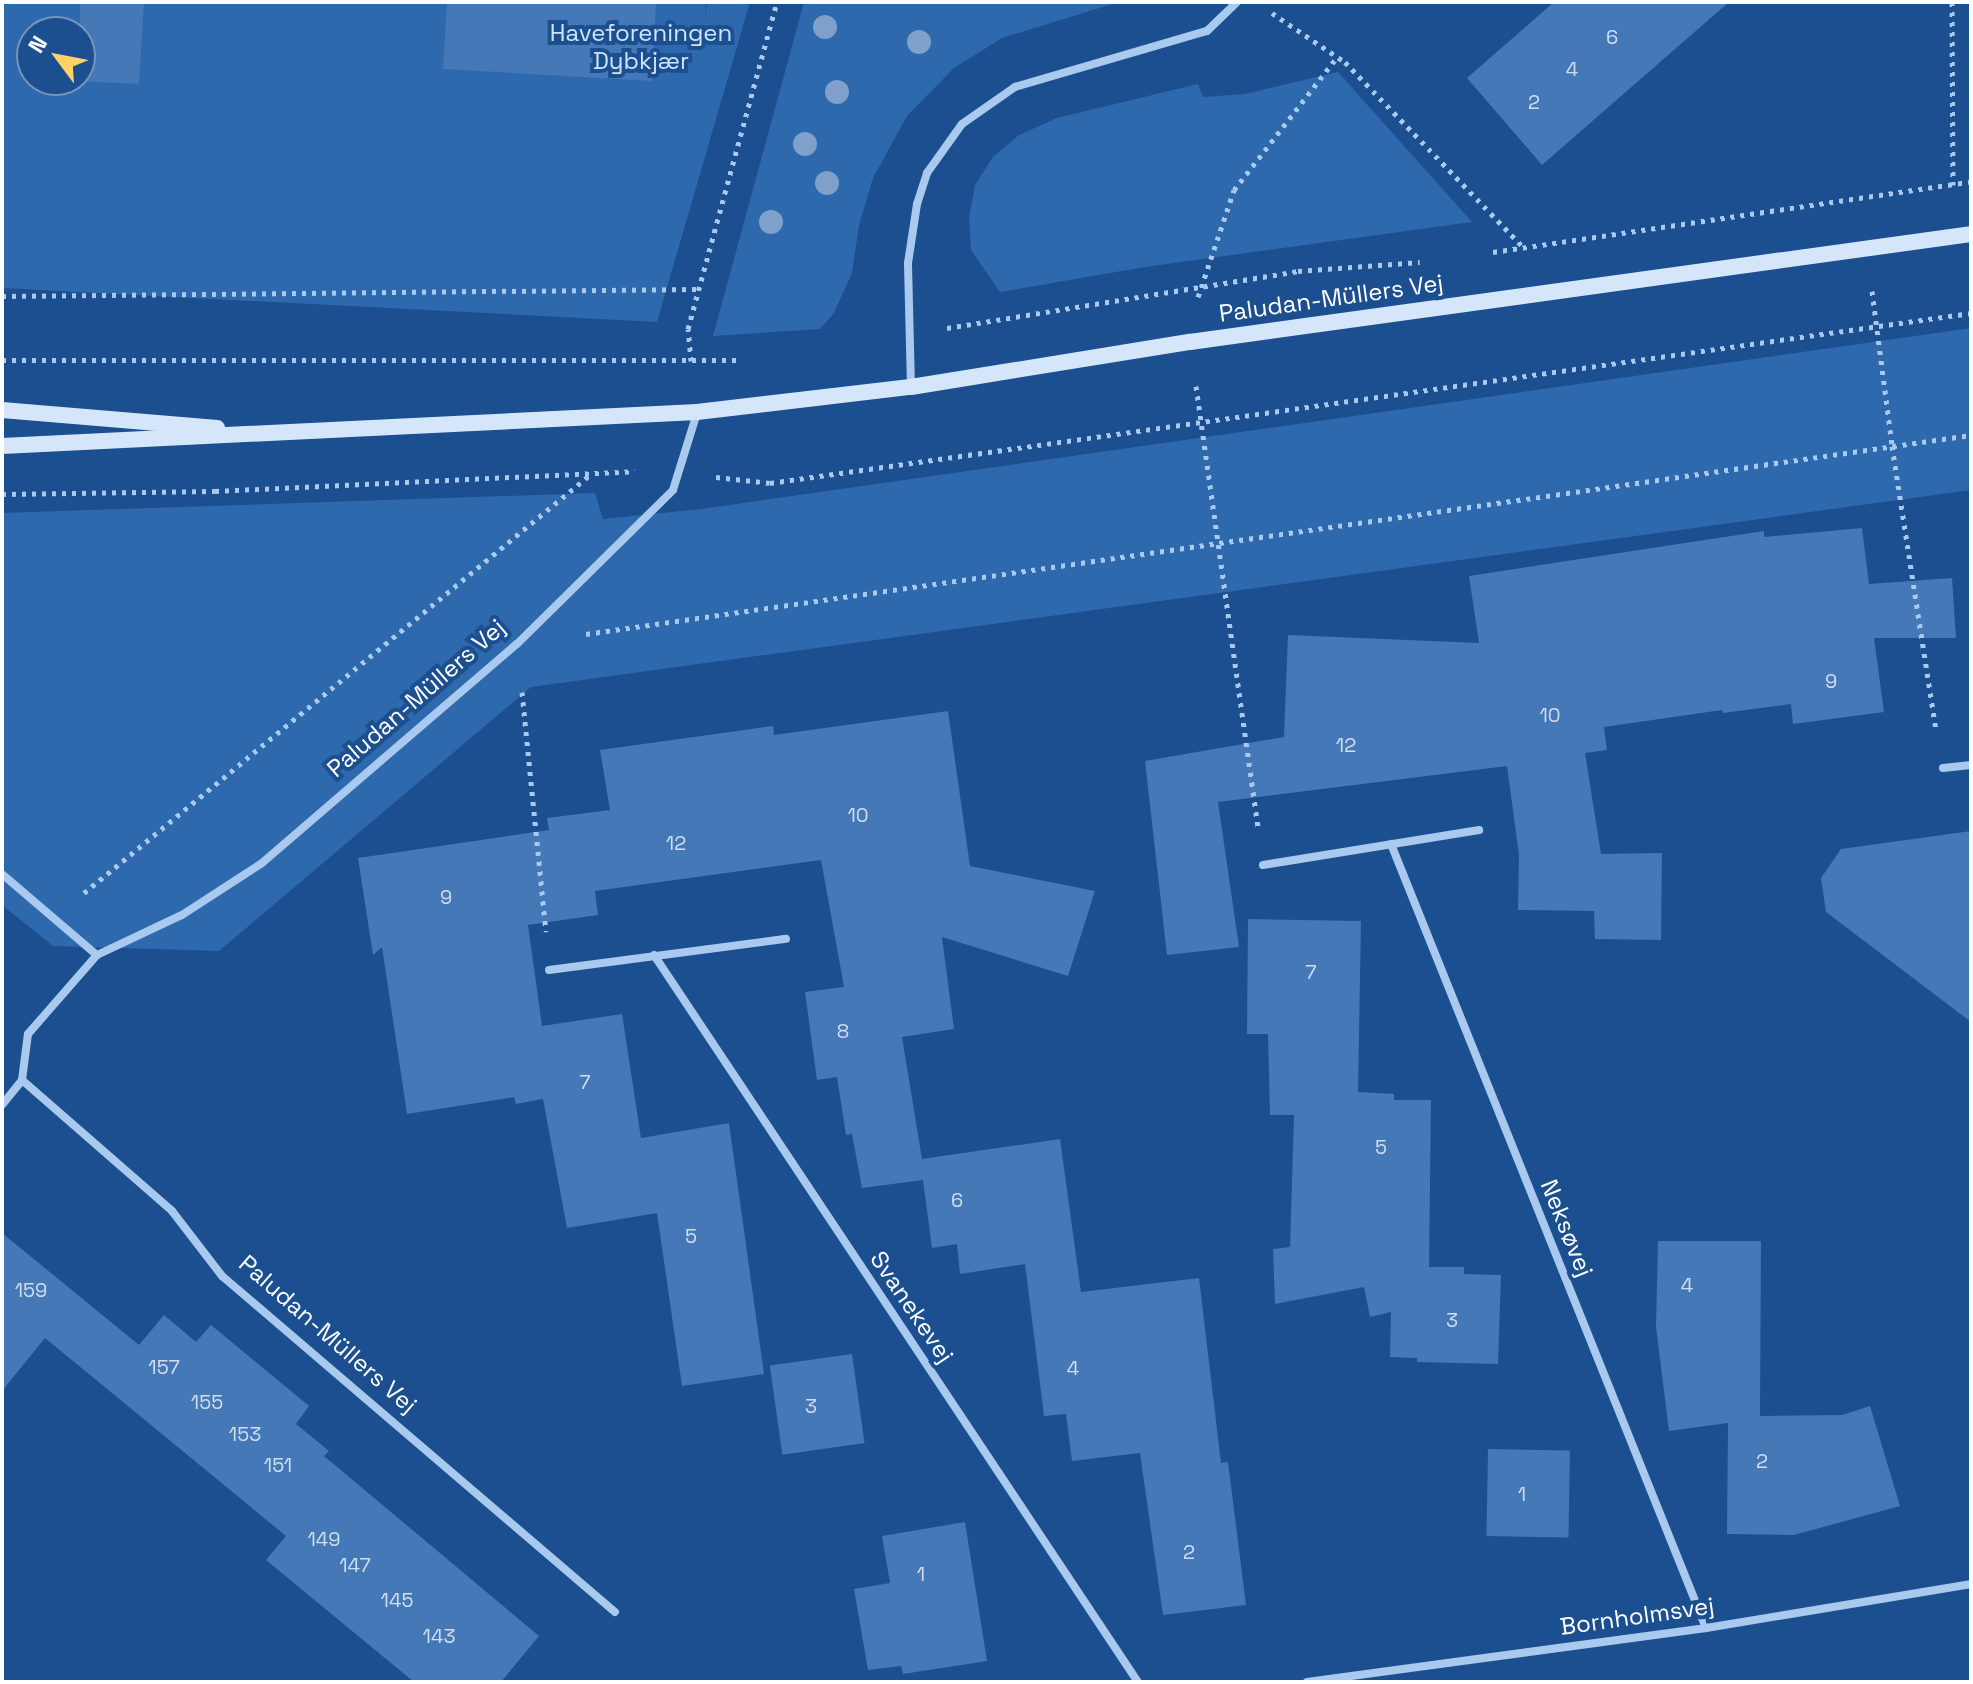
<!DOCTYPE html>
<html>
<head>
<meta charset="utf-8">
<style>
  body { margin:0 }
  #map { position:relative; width:1973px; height:1684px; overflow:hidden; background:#1b4f8f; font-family:"Space Grotesk",sans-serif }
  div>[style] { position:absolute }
  .green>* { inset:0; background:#2e69ad }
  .building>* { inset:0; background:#4478b7; transform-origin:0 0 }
  .path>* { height:5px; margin-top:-2.5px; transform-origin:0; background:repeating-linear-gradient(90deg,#a9c9ee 0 4px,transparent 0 10px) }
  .street>* { height:8px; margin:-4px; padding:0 4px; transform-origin:4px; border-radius:4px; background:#a9c9ee }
  .secondary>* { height:16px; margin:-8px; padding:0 8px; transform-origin:8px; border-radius:8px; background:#d6e6fa }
  .trees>* { width:24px; height:24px; margin:-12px; border-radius:50%; background:#7ea0ca }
  span { translate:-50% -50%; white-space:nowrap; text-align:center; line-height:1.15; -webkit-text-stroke:8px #1b4f8f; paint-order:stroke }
  .number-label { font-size:20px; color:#d0dded }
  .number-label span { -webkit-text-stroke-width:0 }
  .park-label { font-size:24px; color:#cfe3fa }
  .street-label { font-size:24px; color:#fff }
  .frame { position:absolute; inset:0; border:4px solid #fff; pointer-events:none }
  .north { position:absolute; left:16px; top:16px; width:80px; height:80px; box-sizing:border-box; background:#1b4f8f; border:2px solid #7695bc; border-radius:50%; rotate:302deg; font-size:22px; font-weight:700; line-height:32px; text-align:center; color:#fff }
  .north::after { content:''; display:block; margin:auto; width:28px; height:36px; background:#ffd166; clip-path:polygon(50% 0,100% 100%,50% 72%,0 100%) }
</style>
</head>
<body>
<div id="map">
  <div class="green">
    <div style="clip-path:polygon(evenodd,2px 2px,706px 2px,705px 23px,707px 2px,750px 2px,657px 322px,2px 288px,2px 2px,32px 32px,80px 32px,80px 80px,32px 80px,32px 32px)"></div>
    <div style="clip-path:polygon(804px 2px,1119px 2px,1002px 38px,954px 68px,907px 116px,873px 178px,859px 225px,852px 273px,834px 313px,820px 329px,713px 336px)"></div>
    <div style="clip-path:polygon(1338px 72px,1472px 222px,1145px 267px,1000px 292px,971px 250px,969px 218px,975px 185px,993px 157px,1019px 135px,1057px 118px,1198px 84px,1203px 97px,1245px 94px)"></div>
    <div style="clip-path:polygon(1971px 328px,1971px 490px,531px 687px,219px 951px,53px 946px,2px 905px,2px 513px,595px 493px,603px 519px,701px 509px)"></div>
  </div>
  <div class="building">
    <div style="clip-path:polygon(80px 2px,144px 2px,139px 84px,73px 81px,80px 80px)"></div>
    <div style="clip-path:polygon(447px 2px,656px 2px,652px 81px,443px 69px)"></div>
    <div style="clip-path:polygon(1554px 2px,1729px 2px,1542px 165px,1467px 78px)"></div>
    <div style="clip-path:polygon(1862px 528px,1869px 584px,1952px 578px,1956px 638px,1874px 638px,1884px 712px,1793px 724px,1791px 704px,1723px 713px,1722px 710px,1604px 727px,1607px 750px,1585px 753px,1601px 854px,1662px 853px,1661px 940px,1595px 939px,1594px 911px,1518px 910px,1519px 855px,1507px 766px,1218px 802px,1239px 947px,1167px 955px,1145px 761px,1284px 737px,1288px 635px,1479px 643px,1469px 576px,1764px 531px,1764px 537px)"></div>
    <div style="clip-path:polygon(948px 711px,970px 866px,1095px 891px,1068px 976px,942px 937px,954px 1029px,902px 1037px,922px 1159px,1060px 1139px,1081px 1292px,1199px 1278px,1221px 1463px,1228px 1462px,1246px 1605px,1163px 1615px,1140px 1453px,1072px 1461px,1066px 1414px,1044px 1416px,1025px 1264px,960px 1274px,957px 1244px,932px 1248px,923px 1180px,862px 1188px,852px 1134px,846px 1135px,837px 1077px,817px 1080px,805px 992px,844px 987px,821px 860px,595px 891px,598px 915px,528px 925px,542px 1026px,622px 1014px,641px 1138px,729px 1123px,764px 1374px,682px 1386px,657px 1213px,567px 1228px,543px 1099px,516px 1104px,514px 1097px,407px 1114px,382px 947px,373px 955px,358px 858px,549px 830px,547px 818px,610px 810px,600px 750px,773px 726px,774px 735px)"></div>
    <div style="clip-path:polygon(1971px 831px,1971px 1022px,1826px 912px,1821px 878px,1841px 849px)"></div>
    <div style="clip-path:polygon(1248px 919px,1361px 921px,1358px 1092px,1394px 1094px,1394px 1100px,1431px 1100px,1429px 1267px,1464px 1267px,1464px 1274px,1501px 1275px,1498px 1364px,1417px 1362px,1417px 1358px,1390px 1357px,1391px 1312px,1370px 1317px,1364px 1287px,1275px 1304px,1273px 1249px,1290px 1247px,1294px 1115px,1270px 1115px,1268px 1034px,1247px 1034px)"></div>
    <div style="clip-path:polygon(2px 1233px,139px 1345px,164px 1315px,196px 1342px,211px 1325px,309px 1406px,296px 1424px,329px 1451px,324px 1456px,539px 1636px,501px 1682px,414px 1682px,266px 1560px,286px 1536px,45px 1338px,2px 1391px)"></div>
    <div style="clip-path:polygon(1658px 1241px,1761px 1241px,1760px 1416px,1842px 1415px,1870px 1406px,1900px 1506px,1794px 1535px,1727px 1534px,1728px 1423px,1669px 1431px,1656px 1327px)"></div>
    <div style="left:852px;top:1354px;width:90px;height:83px;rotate:82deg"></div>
    <div style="left:1488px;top:1449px;width:82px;height:87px;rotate:1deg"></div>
    <div style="clip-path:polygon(965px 1522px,987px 1661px,903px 1674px,901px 1666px,868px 1670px,854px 1589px,890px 1583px,882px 1536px)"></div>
  </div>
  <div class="path">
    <div style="left:1952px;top:2px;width:183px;rotate:89.7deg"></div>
    <div style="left:1272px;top:13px;width:88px;rotate:33.9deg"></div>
    <div style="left:1345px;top:62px;width:254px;rotate:46.1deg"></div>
    <div style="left:1493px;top:252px;width:483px;rotate:-8.4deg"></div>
    <div style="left:1872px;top:291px;width:156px;rotate:82.6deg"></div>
    <div style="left:1892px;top:446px;width:286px;rotate:81.2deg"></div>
    <div style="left:2px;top:296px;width:697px;rotate:-0.58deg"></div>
    <div style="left:1198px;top:297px;width:113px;rotate:-71.4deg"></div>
    <div style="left:1234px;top:190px;width:168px;rotate:-52.2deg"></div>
    <div style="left:947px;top:328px;width:356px;rotate:-9.2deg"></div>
    <div style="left:1298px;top:271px;width:122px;rotate:-4.2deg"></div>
    <div style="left:2px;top:360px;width:738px"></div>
    <div style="left:691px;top:361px;width:32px;rotate:-95deg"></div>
    <div style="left:688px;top:329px;width:339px;rotate:-74.8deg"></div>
    <div style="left:1196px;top:386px;width:446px;rotate:82deg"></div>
    <div style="left:716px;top:477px;width:54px;rotate:6.3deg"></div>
    <div style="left:770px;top:483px;width:1213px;rotate:-8.06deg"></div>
    <div style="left:2px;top:494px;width:213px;rotate:-0.8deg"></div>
    <div style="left:215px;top:491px;width:420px;rotate:-2.7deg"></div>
    <div style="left:586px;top:634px;width:1399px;rotate:-8.18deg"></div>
    <div style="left:522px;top:692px;width:241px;rotate:84.3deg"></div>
    <div style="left:84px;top:893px;width:658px;rotate:-39.57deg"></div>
  </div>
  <div class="street">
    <div style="left:911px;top:387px;width:124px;rotate:-91.4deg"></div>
    <div style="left:908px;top:263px;width:60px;rotate:-81.3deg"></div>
    <div style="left:917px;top:204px;width:33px;rotate:-72deg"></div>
    <div style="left:927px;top:173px;width:60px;rotate:-54.5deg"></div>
    <div style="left:962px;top:124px;width:65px;rotate:-34.9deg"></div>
    <div style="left:1015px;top:87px;width:200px;rotate:-16.3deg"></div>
    <div style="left:1207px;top:31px;width:42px;rotate:-44deg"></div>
    <div style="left:1943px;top:768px;width:28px;rotate:-6deg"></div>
    <div style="left:1391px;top:844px;width:845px;rotate:68.11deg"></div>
    <div style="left:1263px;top:865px;width:219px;rotate:-9.2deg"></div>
    <div style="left:2px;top:874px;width:125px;rotate:40.5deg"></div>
    <div style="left:654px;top:955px;width:873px;rotate:56.35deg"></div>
    <div style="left:549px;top:970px;width:239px;rotate:-7.5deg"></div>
    <div style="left:22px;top:1080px;width:199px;rotate:41.1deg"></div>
    <div style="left:172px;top:1211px;width:82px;rotate:52.4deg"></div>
    <div style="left:222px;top:1276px;width:517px;rotate:40.53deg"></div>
    <div style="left:2px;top:1105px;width:32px;rotate:-51deg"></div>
    <div style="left:22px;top:1080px;width:46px;rotate:-82.6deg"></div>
    <div style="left:28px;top:1034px;width:105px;rotate:-48.9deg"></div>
    <div style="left:97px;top:955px;width:94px;rotate:-25.2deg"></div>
    <div style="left:182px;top:915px;width:95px;rotate:-33deg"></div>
    <div style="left:262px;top:863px;width:336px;rotate:-40.7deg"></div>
    <div style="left:517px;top:644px;width:219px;rotate:-44.6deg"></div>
    <div style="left:673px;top:490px;width:81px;rotate:-72.7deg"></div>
    <div style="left:1307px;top:1682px;width:403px;rotate:-7.7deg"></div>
    <div style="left:1706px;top:1628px;width:269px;rotate:-9.4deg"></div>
  </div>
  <div class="secondary">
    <div style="left:2px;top:410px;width:216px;rotate:4.8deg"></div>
    <div style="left:2px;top:446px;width:696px;rotate:-2.8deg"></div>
    <div style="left:697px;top:412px;width:215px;rotate:-6.7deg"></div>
    <div style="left:911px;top:387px;width:283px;rotate:-9.2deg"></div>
    <div style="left:1190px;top:342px;width:788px;rotate:-7.87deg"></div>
  </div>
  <div class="trees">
    <div style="left:825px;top:27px"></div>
    <div style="left:919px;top:42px"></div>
    <div style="left:837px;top:92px"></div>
    <div style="left:805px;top:144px"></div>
    <div style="left:827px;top:183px"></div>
    <div style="left:771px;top:222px"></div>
  </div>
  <div class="number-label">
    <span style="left:1612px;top:37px">6</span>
    <span style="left:1572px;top:69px">4</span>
    <span style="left:1534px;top:102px">2</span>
    <span style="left:1831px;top:681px">9</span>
    <span style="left:1550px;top:715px">10</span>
    <span style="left:1346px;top:745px">12</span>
    <span style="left:858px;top:815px">10</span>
    <span style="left:676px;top:843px">12</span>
    <span style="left:446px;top:897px">9</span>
    <span style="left:1311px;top:972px">7</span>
    <span style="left:843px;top:1031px">8</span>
    <span style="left:585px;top:1082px">7</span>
    <span style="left:1381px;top:1147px">5</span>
    <span style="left:957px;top:1200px">6</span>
    <span style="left:691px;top:1236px">5</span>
    <span style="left:1687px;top:1285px">4</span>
    <span style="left:31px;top:1290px">159</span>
    <span style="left:1452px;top:1320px">3</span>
    <span style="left:164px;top:1367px">157</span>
    <span style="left:1073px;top:1368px">4</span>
    <span style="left:207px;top:1402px">155</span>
    <span style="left:811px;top:1406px">3</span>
    <span style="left:245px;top:1434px">153</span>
    <span style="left:1762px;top:1461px">2</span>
    <span style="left:278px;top:1465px">151</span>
    <span style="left:1522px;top:1494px">1</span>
    <span style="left:324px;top:1539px">149</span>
    <span style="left:1189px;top:1552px">2</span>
    <span style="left:355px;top:1565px">147</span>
    <span style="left:921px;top:1574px">1</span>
    <span style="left:397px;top:1600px">145</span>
    <span style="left:439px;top:1636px">143</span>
  </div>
  <div class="park-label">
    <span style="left:641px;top:47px">Haveforeningen<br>Dybkjær</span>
  </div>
  <div class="street-label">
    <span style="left:1331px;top:298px;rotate:-8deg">Paludan-Müllers Vej</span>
    <span style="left:416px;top:698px;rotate:-41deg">Paludan-Müllers Vej</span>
    <span style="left:1567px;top:1228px;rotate:68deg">Neksøvej</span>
    <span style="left:912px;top:1307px;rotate:56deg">Svanekevej</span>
    <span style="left:328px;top:1334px;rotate:41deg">Paludan-Müllers Vej</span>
    <span style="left:1637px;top:1616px;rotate:-8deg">Bornholmsvej</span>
  </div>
  <div class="frame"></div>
  <div class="north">N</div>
</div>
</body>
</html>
